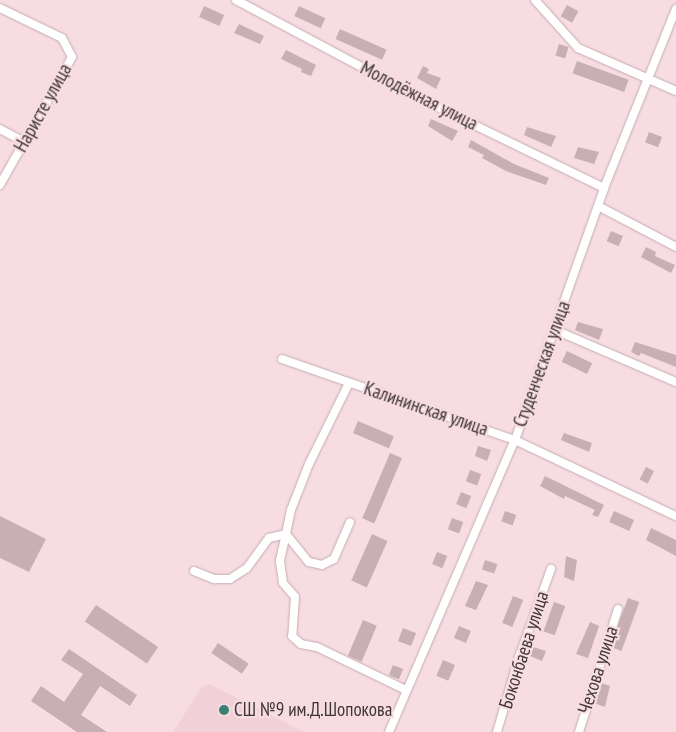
<!DOCTYPE html>
<html>
<head>
<meta charset="utf-8">
<style>
  body { margin:0 }
  #map { position:relative; width:676px; height:732px; overflow:hidden; background:#f7dde2; font-family:"PT Sans Narrow",sans-serif }
  div>[style] { position:absolute }
  .built>* { inset:0; background:#f2d0d7 }
  .building>* { inset:0; background:#c8afb4; transform-origin:0 0 }
  .roads { filter:drop-shadow(0 0 1px #c5acb1) drop-shadow(0 0 1px #c5acb1) }
  .minor>* { height:8px; margin:-4px; padding:0 4px; transform-origin:4px; border-radius:4px; background:#fff }
  .dots>* { width:14px; height:14px; translate:-50% -50%; box-sizing:border-box; border:2px solid #f7dde2; border-radius:50% }
  span { translate:-50% -50%; white-space:nowrap; text-align:center; line-height:1.15; -webkit-text-stroke:4.5px #f7dde2; paint-order:stroke }
  .street-label { font-size:19px; color:#3f3537 }
  .poi-label { font-size:19px; color:#3f3537 }
  .left { translate:0 -50%; text-align:left }
</style>
</head>
<body>
<div id="map">
  <div class="built">
    <div style="clip-path:polygon(209px 684px,304px 732px,173px 732px,201px 688px)"></div>
  </div>
  <div class="building">
    <div style="left:567px;top:5px;width:13px;height:13px;rotate:29deg"></div>
    <div style="left:204px;top:6px;width:22px;height:12px;rotate:24deg"></div>
    <div style="left:299px;top:6px;width:29px;height:11px;rotate:25deg"></div>
    <div style="clip-path:polygon(239px 24px,264px 36px,260px 44px,234px 33px)"></div>
    <div style="left:340px;top:29px;width:51px;height:11px;rotate:24deg"></div>
    <div style="left:559px;top:44px;width:10px;height:12px;rotate:17deg"></div>
    <div style="clip-path:polygon(286px 50px,316px 65px,311px 76px,301px 72px,302px 69px,281px 59px)"></div>
    <div style="left:577px;top:61px;width:55px;height:13px;rotate:20deg"></div>
    <div style="clip-path:polygon(423px 66px,429px 69px,427px 73px,441px 78px,436px 89px,417px 78px)"></div>
    <div style="clip-path:polygon(431px 119px,458px 131px,452px 141px,428px 126px)"></div>
    <div style="clip-path:polygon(527px 127px,556px 136px,551px 147px,524px 135px)"></div>
    <div style="left:649px;top:132px;width:14px;height:11px;rotate:21deg"></div>
    <div style="clip-path:polygon(471px 140px,514px 164px,549px 178px,546px 185px,506px 171px,482px 158px,484px 155px,468px 147px)"></div>
    <div style="clip-path:polygon(578px 147px,599px 152px,594px 164px,574px 158px)"></div>
    <div style="left:611px;top:231px;width:13px;height:11px;rotate:23deg"></div>
    <div style="clip-path:polygon(646px 247px,656px 252px,655px 256px,675px 265px,671px 273px,641px 257px)"></div>
    <div style="clip-path:polygon(578px 322px,603px 329px,599px 340px,575px 330px)"></div>
    <div style="clip-path:polygon(635px 342px,676px 355px,676px 367px,641px 353px,639px 356px,631px 352px)"></div>
    <div style="left:567px;top:351px;width:28px;height:12px;rotate:26deg"></div>
    <div style="left:358px;top:421px;width:39px;height:13px;rotate:23deg"></div>
    <div style="clip-path:polygon(564px 433px,592px 443px,589px 452px,561px 440px)"></div>
    <div style="clip-path:polygon(478px 446px,491px 450px,487px 461px,475px 456px)"></div>
    <div style="left:390px;top:453px;width:13px;height:71px;rotate:23deg"></div>
    <div style="left:646px;top:467px;width:9px;height:14px;rotate:27deg"></div>
    <div style="left:470px;top:470px;width:12px;height:12px;rotate:20deg"></div>
    <div style="clip-path:polygon(545px 476px,604px 505px,598px 517px,592px 515px,595px 510px,565px 496px,564px 499px,540px 486px)"></div>
    <div style="left:461px;top:492px;width:11px;height:13px;rotate:22deg"></div>
    <div style="left:505px;top:511px;width:12px;height:11px;rotate:20deg"></div>
    <div style="left:614px;top:511px;width:22px;height:12px;rotate:24deg"></div>
    <div style="clip-path:polygon(0 516px,46px 539px,29px 572px,0 558px)"></div>
    <div style="left:452px;top:518px;width:12px;height:12px;rotate:20deg"></div>
    <div style="clip-path:polygon(651px 528px,676px 540px,676px 556px,646px 540px)"></div>
    <div style="left:372px;top:534px;width:17px;height:51px;rotate:24deg"></div>
    <div style="left:437px;top:552px;width:11px;height:13px;rotate:22deg"></div>
    <div style="clip-path:polygon(566px 556px,577px 560px,574px 581px,564px 577px)"></div>
    <div style="left:485px;top:560px;width:13px;height:10px;rotate:18deg"></div>
    <div style="clip-path:polygon(476px 581px,488px 585px,476px 610px,465px 606px)"></div>
    <div style="left:513px;top:596px;width:11px;height:29px;rotate:22deg"></div>
    <div style="left:628px;top:598px;width:12px;height:52px;rotate:20deg"></div>
    <div style="left:554px;top:602px;width:12px;height:31px;rotate:20deg"></div>
    <div style="left:96px;top:605px;width:75px;height:20px;rotate:34deg"></div>
    <div style="left:363px;top:620px;width:15px;height:39px;rotate:23deg"></div>
    <div style="clip-path:polygon(590px 622px,599px 626px,588px 658px,576px 654px)"></div>
    <div style="left:459px;top:626px;width:13px;height:13px;rotate:23deg"></div>
    <div style="left:403px;top:628px;width:14px;height:14px;rotate:21deg"></div>
    <div style="left:218px;top:643px;width:37px;height:12px;rotate:34deg"></div>
    <div style="clip-path:polygon(533px 647px,546px 651px,542px 661px,530px 656px)"></div>
    <div style="clip-path:polygon(69px 649px,137px 695px,130px 706px,100px 686px,81px 715px,107px 732px,77px 732px,31px 701px,41px 686px,64px 702px,83px 674px,61px 660px)"></div>
    <div style="left:443px;top:660px;width:13px;height:17px;rotate:23deg"></div>
    <div style="left:393px;top:665px;width:11px;height:11px;rotate:22deg"></div>
    <div style="clip-path:polygon(601px 683px,610px 686px,605px 707px,594px 703px)"></div>
  </div>
  <div class="roads">
    <div class="minor">
      <div style="left:236px;top:0;width:212px;rotate:28.1deg"></div>
      <div style="left:423px;top:100px;width:201px;rotate:25.9deg"></div>
      <div style="left:535px;top:0;width:64px;rotate:48.1deg"></div>
      <div style="left:578px;top:48px;width:107px;rotate:23.7deg"></div>
      <div style="left:0;top:8px;width:69px;rotate:25.8deg"></div>
      <div style="left:62px;top:38px;width:21px;rotate:62deg"></div>
      <div style="left:72px;top:57px;width:147px;rotate:119.4deg"></div>
      <div style="left:0;top:129px;width:27px;rotate:28deg"></div>
      <div style="left:598px;top:206px;width:88px;rotate:27.7deg"></div>
      <div style="left:555px;top:330px;width:132px;rotate:23.3deg"></div>
      <div style="left:282px;top:359px;width:247px;rotate:19.2deg"></div>
      <div style="left:515px;top:440px;width:178px;rotate:25.3deg"></div>
      <div style="left:349px;top:383px;width:90px;rotate:116.3deg"></div>
      <div style="left:309px;top:464px;width:49px;rotate:111.4deg"></div>
      <div style="left:291px;top:510px;width:25px;rotate:102deg"></div>
      <div style="left:286px;top:534px;width:36px;rotate:51deg"></div>
      <div style="left:309px;top:562px;width:13px;rotate:13deg"></div>
      <div style="left:322px;top:565px;width:13px;rotate:-27deg"></div>
      <div style="left:334px;top:559px;width:40px;rotate:-66.6deg"></div>
      <div style="left:194px;top:571px;width:22px;rotate:22deg"></div>
      <div style="left:214px;top:579px;width:16px"></div>
      <div style="left:230px;top:579px;width:20px;rotate:-33deg"></div>
      <div style="left:247px;top:568px;width:37px;rotate:-54deg"></div>
      <div style="left:269px;top:538px;width:17px;rotate:-13deg"></div>
      <div style="left:286px;top:534px;width:28px;rotate:103deg"></div>
      <div style="left:280px;top:561px;width:22px;rotate:82deg"></div>
      <div style="left:283px;top:583px;width:18px;rotate:49deg"></div>
      <div style="left:295px;top:597px;width:39px;rotate:94deg"></div>
      <div style="left:292px;top:636px;width:12px;rotate:42deg"></div>
      <div style="left:301px;top:644px;width:16px;rotate:11deg"></div>
      <div style="left:317px;top:647px;width:99px;rotate:25.8deg"></div>
      <div style="left:389px;top:732px;width:318px;rotate:-66.7deg"></div>
      <div style="left:515px;top:440px;width:267px;rotate:-70.5deg"></div>
      <div style="left:604px;top:188px;width:193px;rotate:-68.1deg"></div>
      <div style="left:497px;top:732px;width:78px;rotate:-73.7deg"></div>
      <div style="left:519px;top:657px;width:94px;rotate:-70deg"></div>
      <div style="left:579px;top:732px;width:129px;rotate:-72.4deg"></div>
    </div>
  </div>
  <div class="dots">
    <div style="left:224px;top:710px;background:#3a8077"></div>
  </div>
  <div class="street-label">
    <span style="left:419px;top:96px;rotate:27deg">Молодёжная улица</span>
    <span style="left:43px;top:108px;rotate:-61deg">Наристе улица</span>
    <span style="left:542px;top:364px;rotate:-70deg">Студенческая улица</span>
    <span style="left:426px;top:409px;rotate:19deg">Калининская улица</span>
    <span style="left:524px;top:650px;rotate:-72deg">Боконбаева улица</span>
    <span style="left:598px;top:670px;rotate:-72deg">Чехова улица</span>
  </div>
  <div class="poi-label">
    <span class="left" style="left:234px;top:710px">СШ №9 им.Д.Шопокова</span>
  </div>
</div>
</body>
</html>
